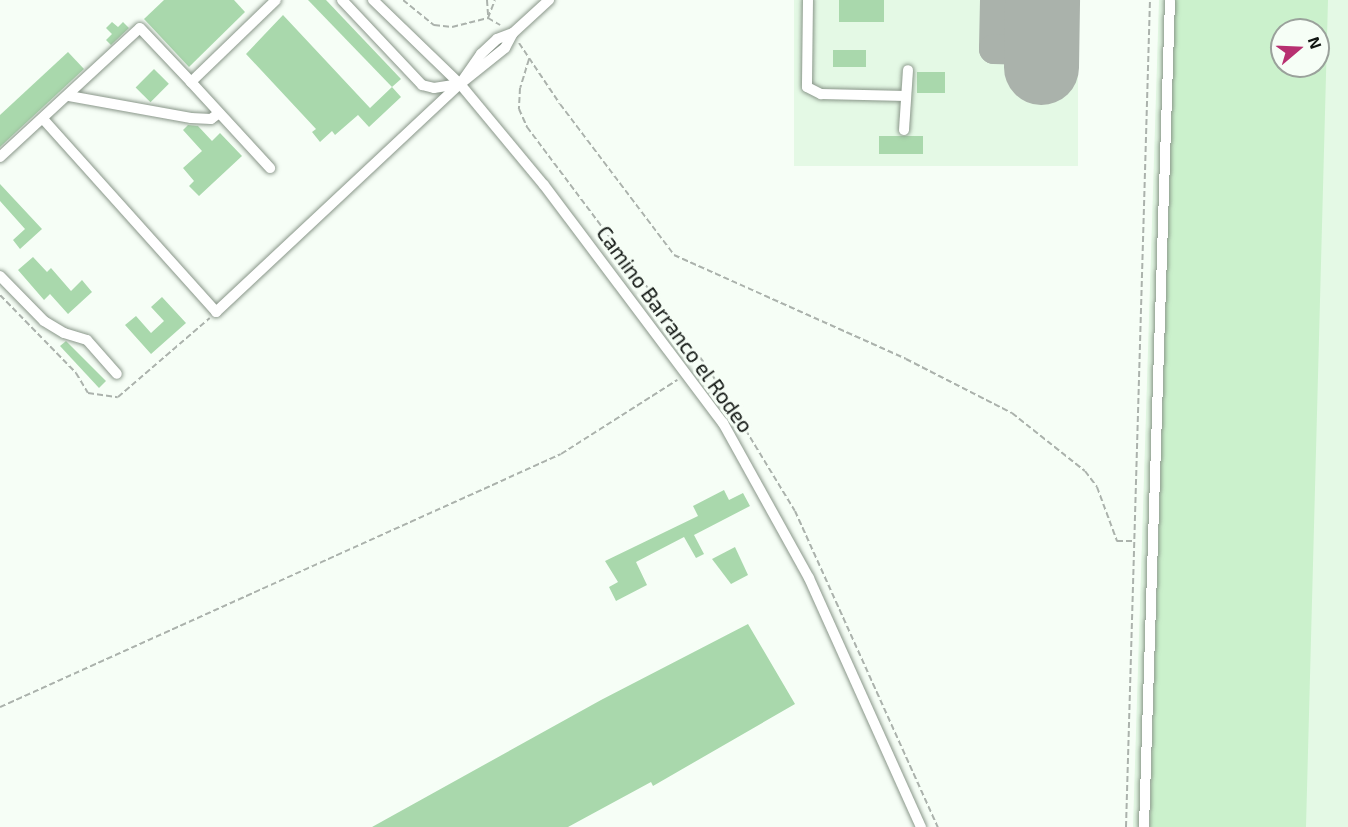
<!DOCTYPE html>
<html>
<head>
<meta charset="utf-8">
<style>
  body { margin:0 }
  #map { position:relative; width:1348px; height:827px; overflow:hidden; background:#f6fef6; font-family:"Exo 2",sans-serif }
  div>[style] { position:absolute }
  .built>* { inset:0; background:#e4f9e5; transform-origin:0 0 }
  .green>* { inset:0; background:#cbf1cc }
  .taxiway>* { height:30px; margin:-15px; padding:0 15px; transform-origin:15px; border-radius:15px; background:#aab2ab }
  .runway>* { height:75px; margin:-37.5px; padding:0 37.5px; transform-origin:37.5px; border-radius:37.5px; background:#aab2ab }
  .building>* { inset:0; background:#a9d8ac; transform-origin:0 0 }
  .path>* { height:2px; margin-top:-1px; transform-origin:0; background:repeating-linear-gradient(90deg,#abb2ac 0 6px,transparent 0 9px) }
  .roads { filter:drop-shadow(0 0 2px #899689) drop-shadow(0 0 2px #899689) }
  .minor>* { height:10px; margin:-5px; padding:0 5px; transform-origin:5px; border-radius:5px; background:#fff }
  span { translate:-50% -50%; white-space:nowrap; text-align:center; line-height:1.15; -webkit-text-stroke:6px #f6fef6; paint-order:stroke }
  .street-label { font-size:21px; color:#111612 }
  .north { position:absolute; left:1270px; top:18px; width:60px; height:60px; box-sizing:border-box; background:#f6fef6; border:2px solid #9aa19b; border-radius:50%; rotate:71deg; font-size:16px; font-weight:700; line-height:24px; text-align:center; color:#111612 }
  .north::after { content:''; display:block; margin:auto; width:21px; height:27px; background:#b73070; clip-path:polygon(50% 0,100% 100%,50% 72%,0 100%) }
</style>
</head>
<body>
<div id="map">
  <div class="built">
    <div style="left:794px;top:0;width:284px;height:166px"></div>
    <div style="clip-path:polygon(evenodd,1159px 0,1348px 0,1348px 827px,1133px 827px,1159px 0,1282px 30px,1318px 30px,1318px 66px,1282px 66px,1282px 30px)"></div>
  </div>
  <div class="green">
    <div style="clip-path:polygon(evenodd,1175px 0,1328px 0,1306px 827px,1150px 827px,1175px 0,1282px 30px,1318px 30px,1318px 66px,1282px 66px,1282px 30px)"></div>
  </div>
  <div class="taxiway">
    <div style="left:995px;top:0;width:49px;rotate:91.2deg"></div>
    <div style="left:994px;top:49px;width:29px;rotate:2deg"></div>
    <div style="left:1023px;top:62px;width:62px;rotate:-89.1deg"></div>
  </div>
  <div class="runway">
    <div style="left:1041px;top:67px;width:67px;rotate:-89.1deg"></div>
  </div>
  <div class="building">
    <div style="clip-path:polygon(164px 0,234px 0,245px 12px,189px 67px,144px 19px)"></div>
    <div style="clip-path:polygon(308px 0,326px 0,401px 79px,392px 87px)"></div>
    <div style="left:839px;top:0;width:45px;height:22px"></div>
    <div style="clip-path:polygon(283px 15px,370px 108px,392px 87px,401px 97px,369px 127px,358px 115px,335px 135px,332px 131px,320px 142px,312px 132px,316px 129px,246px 54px)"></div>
    <div style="clip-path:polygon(112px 22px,118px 27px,123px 22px,129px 28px,111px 45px,106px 40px,112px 34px,106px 28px)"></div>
    <div style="left:833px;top:50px;width:33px;height:17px"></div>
    <div style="clip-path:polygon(68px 52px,84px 69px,0 147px,0 115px)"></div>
    <div style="left:154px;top:69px;width:21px;height:26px;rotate:45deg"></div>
    <div style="left:917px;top:72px;width:28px;height:21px"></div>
    <div style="clip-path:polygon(188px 125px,198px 126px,212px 141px,220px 133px,242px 156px,199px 196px,189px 186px,194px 181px,183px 168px,202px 151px,183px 130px)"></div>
    <div style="left:879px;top:136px;width:44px;height:18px"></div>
    <div style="clip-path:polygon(0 184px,42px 229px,20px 249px,13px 240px,25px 229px,0 201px)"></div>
    <div style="clip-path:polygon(33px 257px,47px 272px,51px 268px,71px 291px,82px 280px,92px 292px,68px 314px,50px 294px,44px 300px,18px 270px)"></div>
    <div style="clip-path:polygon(162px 297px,186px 323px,151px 354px,125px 325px,136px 316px,151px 333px,164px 321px,151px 307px)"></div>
    <div style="clip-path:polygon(66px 341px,106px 381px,99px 388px,60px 346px)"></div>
    <div style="clip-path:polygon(724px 490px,729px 500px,743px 493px,750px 506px,694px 535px,704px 554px,696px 558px,684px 537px,636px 562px,647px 585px,616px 601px,609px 587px,618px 582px,605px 561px,698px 516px,693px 506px)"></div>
    <div style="clip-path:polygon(735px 547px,748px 575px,731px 584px,712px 559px)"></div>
    <div style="clip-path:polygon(748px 624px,795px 704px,653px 786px,651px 782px,568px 827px,372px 827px,601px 700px)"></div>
  </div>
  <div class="path">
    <div style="left:403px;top:0;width:40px;rotate:39deg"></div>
    <div style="left:434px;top:25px;width:18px;rotate:6deg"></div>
    <div style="left:452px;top:27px;width:37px;rotate:-14deg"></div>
    <div style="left:488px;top:18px;width:14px;rotate:30deg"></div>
    <div style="left:487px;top:0;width:15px;rotate:86deg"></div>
    <div style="left:488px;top:18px;width:19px;rotate:-69deg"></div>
    <div style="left:519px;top:43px;width:73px;rotate:56.1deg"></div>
    <div style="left:560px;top:104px;width:189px;rotate:52.9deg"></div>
    <div style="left:674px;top:255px;width:254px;rotate:24.1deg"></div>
    <div style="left:906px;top:359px;width:119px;rotate:27deg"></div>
    <div style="left:1012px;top:413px;width:93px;rotate:38.5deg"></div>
    <div style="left:1085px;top:471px;width:20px;rotate:53deg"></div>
    <div style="left:1097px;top:487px;width:58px;rotate:69.7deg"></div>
    <div style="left:1117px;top:541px;width:18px"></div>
    <div style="left:529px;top:59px;width:30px;rotate:107deg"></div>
    <div style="left:520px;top:88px;width:21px;rotate:93deg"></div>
    <div style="left:519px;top:109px;width:20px;rotate:66deg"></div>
    <div style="left:527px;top:127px;width:301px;rotate:53.1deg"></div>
    <div style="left:708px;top:368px;width:167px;rotate:58.7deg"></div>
    <div style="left:795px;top:511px;width:347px;rotate:65.7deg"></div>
    <div style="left:0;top:295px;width:109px;rotate:45.7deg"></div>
    <div style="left:76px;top:373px;width:23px;rotate:59deg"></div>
    <div style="left:88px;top:393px;width:30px;rotate:8deg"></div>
    <div style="left:118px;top:397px;width:121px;rotate:-40.7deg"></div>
    <div style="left:0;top:707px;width:615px;rotate:-24.27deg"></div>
    <div style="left:561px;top:454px;width:138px;rotate:-32.5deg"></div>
    <div style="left:1126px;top:827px;width:827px;rotate:-88.34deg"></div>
  </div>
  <div class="roads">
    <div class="minor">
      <div style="left:342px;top:0;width:117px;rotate:46.7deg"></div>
      <div style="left:422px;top:85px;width:12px;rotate:14deg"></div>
      <div style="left:434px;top:88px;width:26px;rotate:-9deg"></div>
      <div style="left:460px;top:84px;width:37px;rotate:-55deg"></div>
      <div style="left:481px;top:54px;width:22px;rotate:-43deg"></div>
      <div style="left:497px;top:39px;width:17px;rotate:-21deg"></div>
      <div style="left:513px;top:33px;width:49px;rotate:-42.5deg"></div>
      <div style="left:373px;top:0;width:121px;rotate:44deg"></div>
      <div style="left:460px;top:84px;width:131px;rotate:50.3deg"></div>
      <div style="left:544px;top:185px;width:298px;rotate:53.1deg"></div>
      <div style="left:723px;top:423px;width:177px;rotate:61deg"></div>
      <div style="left:809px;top:578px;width:273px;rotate:65.8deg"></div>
      <div style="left:808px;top:0;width:87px;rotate:90.7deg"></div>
      <div style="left:807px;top:87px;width:16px;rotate:27deg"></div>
      <div style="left:821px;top:94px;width:85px;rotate:1.3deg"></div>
      <div style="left:191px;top:82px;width:117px;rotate:47.4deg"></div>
      <div style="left:69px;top:96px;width:124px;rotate:10.2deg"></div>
      <div style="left:191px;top:118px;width:20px;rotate:3deg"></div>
      <div style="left:211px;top:119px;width:10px;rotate:-37deg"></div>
      <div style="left:44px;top:120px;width:258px;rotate:48.1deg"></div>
      <div style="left:216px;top:312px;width:334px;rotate:-43.1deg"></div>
      <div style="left:460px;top:84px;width:58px;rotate:-38.7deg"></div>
      <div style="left:505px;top:48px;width:17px;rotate:-62deg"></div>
      <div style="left:904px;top:130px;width:60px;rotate:-86.2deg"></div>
      <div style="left:0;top:157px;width:190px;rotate:-42.7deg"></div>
      <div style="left:140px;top:28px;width:74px;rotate:46.6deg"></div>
      <div style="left:191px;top:82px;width:118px;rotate:-44deg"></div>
      <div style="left:0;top:276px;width:63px;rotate:45.6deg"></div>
      <div style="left:44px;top:321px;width:23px;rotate:31deg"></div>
      <div style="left:64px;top:333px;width:24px;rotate:17deg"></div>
      <div style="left:87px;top:340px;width:45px;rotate:48.6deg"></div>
      <div style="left:1144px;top:827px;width:827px;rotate:-88.2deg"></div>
    </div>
  </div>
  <div class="street-label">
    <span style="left:675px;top:329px;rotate:54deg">Camino Barranco el Rodeo</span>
  </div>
  <div class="north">N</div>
</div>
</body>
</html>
